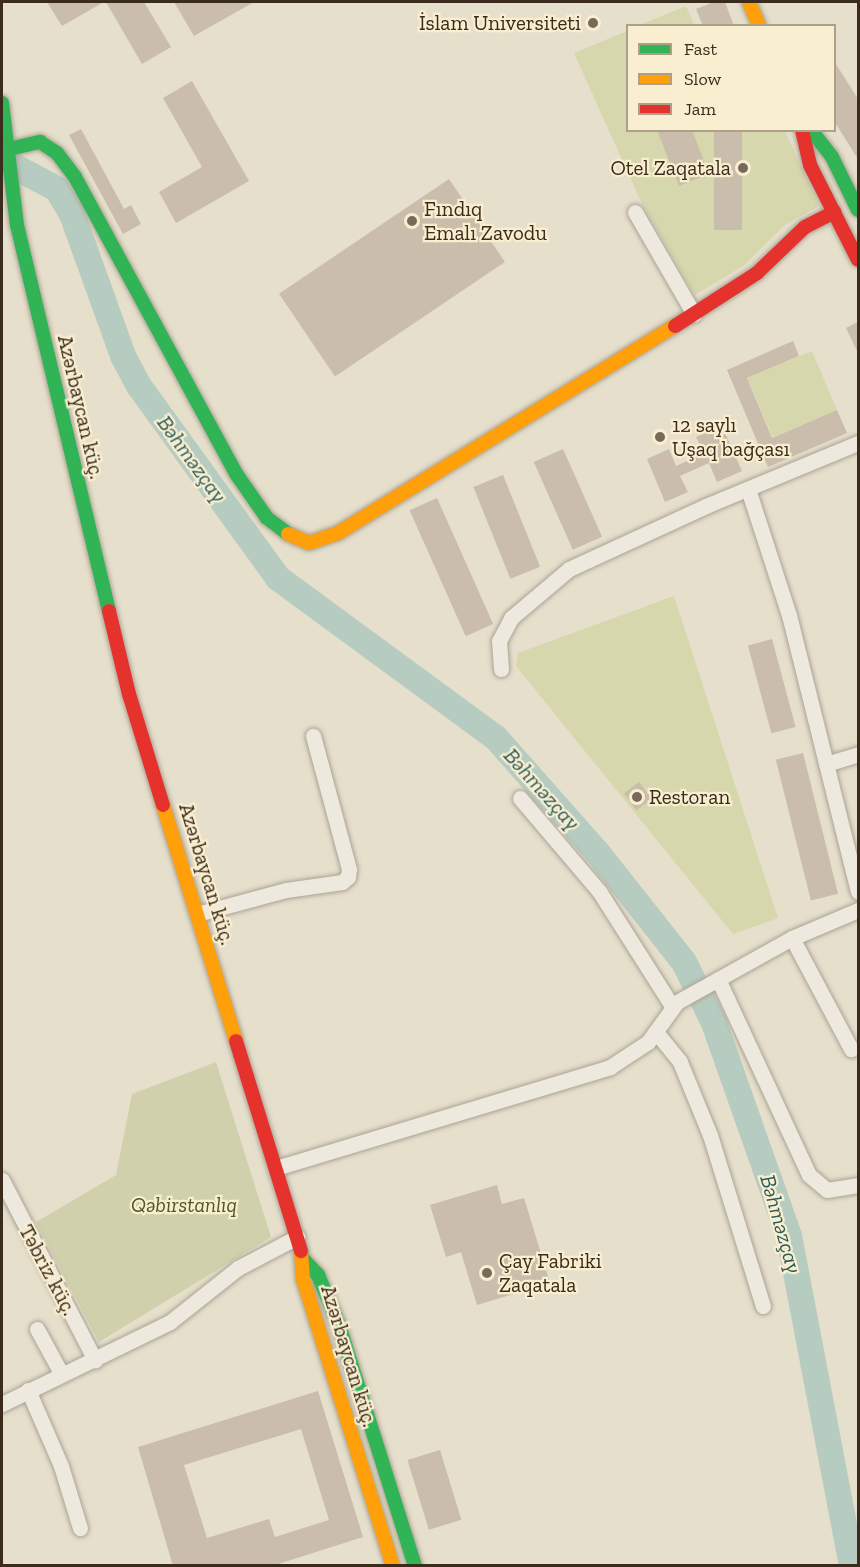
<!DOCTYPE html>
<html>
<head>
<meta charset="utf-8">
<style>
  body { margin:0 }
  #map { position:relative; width:860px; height:1567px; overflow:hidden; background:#e6dfcb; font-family:"Zilla Slab",serif }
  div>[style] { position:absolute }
  .green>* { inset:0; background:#d6d7ac; transform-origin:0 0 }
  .cemetery>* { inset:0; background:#d0d1ac }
  .river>* { height:26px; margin:-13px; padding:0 13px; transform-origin:13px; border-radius:13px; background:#b7ccc0 }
  .building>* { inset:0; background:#cabdab; transform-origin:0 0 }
  .roads { filter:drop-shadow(0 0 2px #aba395) drop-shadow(0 0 2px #aba395) }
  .street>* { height:15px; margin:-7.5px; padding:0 7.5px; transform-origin:7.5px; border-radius:7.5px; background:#eee9de }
  .fast>* { height:14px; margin:-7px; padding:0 7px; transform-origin:7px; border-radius:7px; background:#30b455 }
  .slow>* { height:14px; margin:-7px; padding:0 7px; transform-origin:7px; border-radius:7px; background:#ff9f0a }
  .jam>* { height:14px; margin:-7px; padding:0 7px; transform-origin:7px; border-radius:7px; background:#e5322d }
  .dots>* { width:16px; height:16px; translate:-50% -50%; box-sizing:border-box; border:3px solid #f9eed0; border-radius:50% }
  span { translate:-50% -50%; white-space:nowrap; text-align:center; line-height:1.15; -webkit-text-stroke:4.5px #f9eed0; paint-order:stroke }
  .poi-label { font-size:21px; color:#3b2b1c }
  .right { translate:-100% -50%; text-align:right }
  .left { translate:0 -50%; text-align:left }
  .street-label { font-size:21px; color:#3b2b1c }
  .park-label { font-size:21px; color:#4a5a20; font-style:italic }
  .water-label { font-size:22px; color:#295c5a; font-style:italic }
  .frame { position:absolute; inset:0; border:3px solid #3b2b1c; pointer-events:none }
  .legend { position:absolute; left:626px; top:24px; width:210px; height:108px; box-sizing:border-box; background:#f9eed0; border:2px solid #ada088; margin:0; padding:8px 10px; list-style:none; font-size:18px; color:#3b2b1c }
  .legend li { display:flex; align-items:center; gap:12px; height:30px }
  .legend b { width:30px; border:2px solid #ada088 }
</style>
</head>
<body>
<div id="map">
  <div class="green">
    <div style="clip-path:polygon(686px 6px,694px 25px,640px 25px)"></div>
    <div style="clip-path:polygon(627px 31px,628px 130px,785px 131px,819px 206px,785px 225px,743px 266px,695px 295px,642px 204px,574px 53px)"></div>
    <div style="left:812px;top:351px;width:64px;height:70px;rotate:67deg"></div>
    <div style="clip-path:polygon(674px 596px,778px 918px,733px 934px,516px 666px,518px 653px)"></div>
  </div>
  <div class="cemetery">
    <div style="clip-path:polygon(216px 1062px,271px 1237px,99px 1342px,36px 1222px,116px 1175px,132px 1094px)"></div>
  </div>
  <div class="river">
    <div style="left:2px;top:160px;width:62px;rotate:27.8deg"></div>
    <div style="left:57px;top:189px;width:29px;rotate:59deg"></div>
    <div style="left:72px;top:214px;width:151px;rotate:70.2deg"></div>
    <div style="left:123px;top:356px;width:34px;rotate:62deg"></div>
    <div style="left:139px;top:386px;width:237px;rotate:54.1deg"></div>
    <div style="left:278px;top:578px;width:270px;rotate:36.3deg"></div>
    <div style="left:496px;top:738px;width:152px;rotate:48.5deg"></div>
    <div style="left:597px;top:852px;width:140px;rotate:51.7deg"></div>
    <div style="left:684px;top:962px;width:68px;rotate:63.8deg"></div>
    <div style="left:714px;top:1023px;width:226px;rotate:70.6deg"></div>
    <div style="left:789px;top:1236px;width:336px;rotate:79.2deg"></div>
  </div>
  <div class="building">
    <div style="clip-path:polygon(47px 2px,104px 2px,62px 26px)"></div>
    <div style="clip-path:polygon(106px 2px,144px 2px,171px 47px,142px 64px)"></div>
    <div style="clip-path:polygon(174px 2px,254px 2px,194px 36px)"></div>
    <div style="clip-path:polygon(714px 2px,725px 2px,734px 26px,703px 26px,696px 9px)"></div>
    <div style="clip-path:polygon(834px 61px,858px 99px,858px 159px,834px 121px)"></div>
    <div style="clip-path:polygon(192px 81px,249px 181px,176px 223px,159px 192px,202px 167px,163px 98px)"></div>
    <div style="clip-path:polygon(81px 129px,124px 209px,131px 205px,141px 224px,123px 234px,69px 135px)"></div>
    <div style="clip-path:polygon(657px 130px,692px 130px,709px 174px,679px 186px)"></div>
    <div style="left:714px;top:130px;width:28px;height:100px"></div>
    <div style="left:449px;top:179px;width:100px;height:205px;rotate:56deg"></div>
    <div style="clip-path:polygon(858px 322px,858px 353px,846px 328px)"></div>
    <div style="clip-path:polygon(793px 341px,799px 356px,747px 378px,772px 438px,837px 410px,847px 433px,768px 467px,727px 370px)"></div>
    <div style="clip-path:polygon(722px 426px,742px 471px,717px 482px,709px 463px,680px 476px,688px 492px,665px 502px,647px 459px,669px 449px,676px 466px,704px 453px,696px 437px)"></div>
    <div style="left:563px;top:449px;width:96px;height:32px;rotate:66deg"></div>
    <div style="left:503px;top:475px;width:99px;height:32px;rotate:68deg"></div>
    <div style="left:437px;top:498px;width:138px;height:30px;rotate:66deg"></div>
    <div style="left:772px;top:639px;width:91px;height:25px;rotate:75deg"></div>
    <div style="left:803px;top:753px;width:145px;height:28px;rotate:76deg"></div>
    <div style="left:639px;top:782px;width:21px;height:19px;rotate:53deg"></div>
    <div style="clip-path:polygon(497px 1185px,502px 1204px,524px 1198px,550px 1283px,477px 1305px,461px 1252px,446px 1257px,430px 1205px)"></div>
    <div style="clip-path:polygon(evenodd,318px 1391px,363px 1537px,272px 1566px,173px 1566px,138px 1447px,318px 1391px,301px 1429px,329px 1520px,275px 1537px,269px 1519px,207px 1538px,184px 1465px,301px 1429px)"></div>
    <div style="left:440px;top:1450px;width:73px;height:34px;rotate:73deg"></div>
  </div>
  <div class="roads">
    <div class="street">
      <div style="left:635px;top:212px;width:118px;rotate:60deg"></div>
      <div style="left:748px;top:489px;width:133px;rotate:72deg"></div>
      <div style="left:789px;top:615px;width:285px;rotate:76deg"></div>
      <div style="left:501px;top:669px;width:28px;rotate:-94deg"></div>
      <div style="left:499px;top:641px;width:26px;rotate:-62deg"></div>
      <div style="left:511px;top:618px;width:76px;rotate:-40.2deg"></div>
      <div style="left:569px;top:569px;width:153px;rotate:-24.7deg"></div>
      <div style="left:708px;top:505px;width:162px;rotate:-22.5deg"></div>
      <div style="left:826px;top:764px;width:34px;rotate:-17deg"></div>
      <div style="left:520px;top:798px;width:122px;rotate:49.7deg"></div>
      <div style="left:599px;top:891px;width:136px;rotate:57.6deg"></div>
      <div style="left:197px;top:914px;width:92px;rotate:-15.1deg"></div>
      <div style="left:286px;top:890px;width:57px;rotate:-8.1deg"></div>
      <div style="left:342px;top:882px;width:8px;rotate:-40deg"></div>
      <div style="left:348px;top:877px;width:8px;rotate:-83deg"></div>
      <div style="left:349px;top:869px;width:138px;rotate:-105.1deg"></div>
      <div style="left:792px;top:938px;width:126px;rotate:62deg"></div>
      <div style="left:718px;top:979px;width:216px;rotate:65.1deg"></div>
      <div style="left:809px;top:1175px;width:23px;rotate:40deg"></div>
      <div style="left:827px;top:1190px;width:31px;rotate:-9deg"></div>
      <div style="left:656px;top:1032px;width:38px;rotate:51deg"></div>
      <div style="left:680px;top:1062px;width:79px;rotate:67.7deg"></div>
      <div style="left:710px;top:1135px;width:179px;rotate:72.8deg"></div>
      <div style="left:276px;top:1168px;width:349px;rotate:-16.8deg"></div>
      <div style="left:610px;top:1067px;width:45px;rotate:-33.3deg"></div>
      <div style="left:648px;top:1042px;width:49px;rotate:-54.1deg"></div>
      <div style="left:677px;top:1002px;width:132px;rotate:-29.1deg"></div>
      <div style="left:792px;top:938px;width:72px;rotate:-23deg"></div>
      <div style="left:2px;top:1180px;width:203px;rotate:62.7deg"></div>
      <div style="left:37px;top:1329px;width:50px;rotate:61.4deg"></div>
      <div style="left:28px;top:1390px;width:83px;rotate:66.5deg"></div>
      <div style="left:61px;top:1466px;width:65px;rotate:73deg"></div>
      <div style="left:2px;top:1404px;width:187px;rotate:-26deg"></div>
      <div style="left:170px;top:1322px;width:87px;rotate:-38.5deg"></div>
      <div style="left:238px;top:1268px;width:67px;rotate:-27.7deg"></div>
    </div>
    <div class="fast">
      <div style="left:2px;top:103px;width:123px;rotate:83deg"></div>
      <div style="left:17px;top:225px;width:397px;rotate:76.6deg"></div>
      <div style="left:811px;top:130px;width:34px;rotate:52deg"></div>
      <div style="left:832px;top:157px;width:59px;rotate:63.9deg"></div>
      <div style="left:9px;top:149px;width:32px;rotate:-13deg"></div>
      <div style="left:40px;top:142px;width:20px;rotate:33deg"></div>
      <div style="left:57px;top:153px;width:30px;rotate:53deg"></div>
      <div style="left:75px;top:177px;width:339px;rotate:61.5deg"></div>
      <div style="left:237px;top:475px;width:52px;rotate:55.1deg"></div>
      <div style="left:267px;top:518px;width:26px;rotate:37deg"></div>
      <div style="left:304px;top:1260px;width:21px;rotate:47deg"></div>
      <div style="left:318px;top:1275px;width:54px;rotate:67.2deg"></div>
      <div style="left:339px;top:1325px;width:253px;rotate:72.5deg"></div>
    </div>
    <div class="slow">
      <div style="left:749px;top:2px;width:26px;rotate:67deg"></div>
      <div style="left:288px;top:534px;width:23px;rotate:23deg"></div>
      <div style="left:309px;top:543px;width:31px;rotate:-19deg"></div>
      <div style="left:338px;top:533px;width:395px;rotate:-31.6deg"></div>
      <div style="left:163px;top:805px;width:247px;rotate:72.8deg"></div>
      <div style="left:301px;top:1251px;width:28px;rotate:86deg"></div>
      <div style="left:303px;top:1279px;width:301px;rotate:72.6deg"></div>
    </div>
    <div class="jam">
      <div style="left:802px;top:130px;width:36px;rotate:77deg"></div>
      <div style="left:810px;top:165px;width:106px;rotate:63.2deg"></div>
      <div style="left:675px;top:326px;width:98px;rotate:-32.9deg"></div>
      <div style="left:757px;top:273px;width:66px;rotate:-43.8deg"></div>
      <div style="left:805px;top:227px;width:33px;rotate:-27deg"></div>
      <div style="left:109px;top:611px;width:85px;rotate:76.5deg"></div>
      <div style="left:129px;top:694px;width:116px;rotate:73deg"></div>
      <div style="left:236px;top:1041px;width:220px;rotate:72.8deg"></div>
    </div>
  </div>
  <div class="dots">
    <div style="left:593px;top:23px;background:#776a59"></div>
    <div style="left:743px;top:168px;background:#776a59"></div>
    <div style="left:412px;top:221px;background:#776a59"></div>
    <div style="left:660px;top:437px;background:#776a59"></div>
    <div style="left:637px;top:797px;background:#776a59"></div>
    <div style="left:487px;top:1273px;background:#776a59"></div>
  </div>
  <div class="poi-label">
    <span class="right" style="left:581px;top:23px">İslam Universiteti</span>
    <span class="right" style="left:731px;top:168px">Otel Zaqatala</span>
    <span class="left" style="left:424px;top:221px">Fındıq<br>Emalı Zavodu</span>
    <span class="left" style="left:672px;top:437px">12 saylı<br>Uşaq bağçası</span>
    <span class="left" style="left:649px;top:797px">Restoran</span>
    <span class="left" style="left:499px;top:1273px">Çay Fabriki<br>Zaqatala</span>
  </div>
  <div class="street-label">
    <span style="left:81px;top:407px;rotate:77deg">Azərbaycan küç.</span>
    <span style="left:207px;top:874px;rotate:73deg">Azərbaycan küç.</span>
    <span style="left:48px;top:1270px;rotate:62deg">Təbriz küç.</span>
    <span style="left:349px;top:1356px;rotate:73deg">Azərbaycan küç.</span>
  </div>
  <div class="park-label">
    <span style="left:184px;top:1205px">Qəbirstanlıq</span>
  </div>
  <div class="water-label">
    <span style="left:192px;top:459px;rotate:54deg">Bəhməzçay</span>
    <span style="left:542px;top:789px;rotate:48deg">Bəhməzçay</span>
    <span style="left:781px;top:1224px;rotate:74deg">Bəhməzçay</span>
  </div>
  <div class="frame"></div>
  <ul class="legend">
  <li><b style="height:8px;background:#30b455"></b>Fast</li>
  <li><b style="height:8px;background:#ff9f0a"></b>Slow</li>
  <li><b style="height:8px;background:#e5322d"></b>Jam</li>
  </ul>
</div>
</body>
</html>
